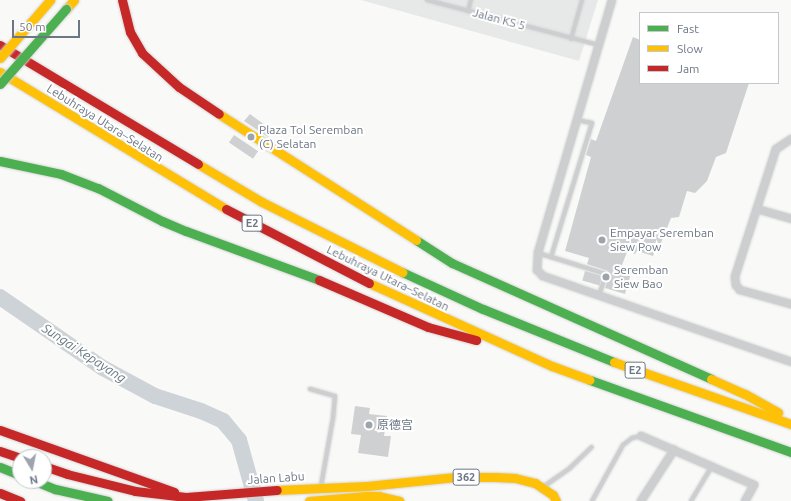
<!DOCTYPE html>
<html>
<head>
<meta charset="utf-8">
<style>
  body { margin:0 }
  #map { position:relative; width:791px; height:501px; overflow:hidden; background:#f9f9f8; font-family:Ubuntu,"Noto Sans SC",sans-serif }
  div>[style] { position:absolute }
  .built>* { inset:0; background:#e7e9e9 }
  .river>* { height:16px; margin:-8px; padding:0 8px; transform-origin:8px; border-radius:8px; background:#ced3d7 }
  .building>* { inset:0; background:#cfd0d2; transform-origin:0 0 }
  .roads { filter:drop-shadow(0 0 1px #d5d5d6) drop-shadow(0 0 1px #d5d5d6) }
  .lane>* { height:4px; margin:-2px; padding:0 2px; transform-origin:2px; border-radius:2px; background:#cdcecf }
  .street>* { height:8px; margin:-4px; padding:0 4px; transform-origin:4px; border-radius:4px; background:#cdcecf }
  .fast>* { height:9px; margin:-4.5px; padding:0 4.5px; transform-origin:4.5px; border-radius:4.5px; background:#4caf50 }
  .slow>* { height:9px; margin:-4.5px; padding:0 4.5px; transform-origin:4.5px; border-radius:4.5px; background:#ffc107 }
  .jam>* { height:9px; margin:-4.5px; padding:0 4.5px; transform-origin:4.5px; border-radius:4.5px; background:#c62828 }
  .bridges { filter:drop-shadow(0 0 1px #d5d5d5) drop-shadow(0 0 1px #d5d5d5) }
  .fast-bridge>* { height:9px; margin:-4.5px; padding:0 4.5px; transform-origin:4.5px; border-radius:4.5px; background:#4caf50 }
  .slow-bridge>* { height:9px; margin:-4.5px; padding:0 4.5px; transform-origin:4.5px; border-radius:4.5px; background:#ffc107 }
  .dots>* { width:11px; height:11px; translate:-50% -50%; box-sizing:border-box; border:2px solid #fff; border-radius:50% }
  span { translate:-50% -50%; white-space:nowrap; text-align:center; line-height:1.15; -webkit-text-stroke:4px #fff; paint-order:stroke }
  .shield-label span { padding:1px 3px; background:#fff; border:1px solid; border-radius:3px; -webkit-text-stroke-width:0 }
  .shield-label { font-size:11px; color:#6c7785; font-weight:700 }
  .street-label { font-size:12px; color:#6c7785 }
  .poi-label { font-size:12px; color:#6c7785 }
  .left { translate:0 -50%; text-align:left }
  .water-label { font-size:13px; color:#67777f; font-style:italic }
  .legend { position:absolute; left:639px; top:12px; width:140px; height:72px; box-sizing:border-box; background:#fff; border:1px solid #c4c9ce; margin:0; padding:5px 7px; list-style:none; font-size:12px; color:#6c7785 }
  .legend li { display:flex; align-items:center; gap:8px; height:20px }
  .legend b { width:20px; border:1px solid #c4c9ce }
  .north { position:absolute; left:12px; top:449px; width:40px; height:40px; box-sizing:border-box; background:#fff; border:1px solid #c4c9ce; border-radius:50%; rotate:170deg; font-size:11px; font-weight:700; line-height:16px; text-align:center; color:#6c7785 }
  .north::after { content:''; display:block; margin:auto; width:14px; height:18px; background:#9da4ad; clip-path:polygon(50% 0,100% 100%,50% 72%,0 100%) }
  .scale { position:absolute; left:12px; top:20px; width:68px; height:18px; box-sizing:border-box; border:2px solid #6c7785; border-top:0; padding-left:5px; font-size:12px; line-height:14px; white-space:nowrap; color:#6c7785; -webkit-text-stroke:3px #fff; paint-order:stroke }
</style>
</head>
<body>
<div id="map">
  <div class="built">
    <div style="clip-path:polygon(361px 0,598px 0,579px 61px)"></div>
  </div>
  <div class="river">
    <div style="left:0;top:297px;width:125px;rotate:34.6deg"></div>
    <div style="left:103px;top:368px;width:59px;rotate:28.3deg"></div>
    <div style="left:155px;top:396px;width:48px;rotate:18.1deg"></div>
    <div style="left:201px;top:411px;width:24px;rotate:24deg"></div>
    <div style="left:223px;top:421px;width:25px;rotate:50deg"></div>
    <div style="left:239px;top:440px;width:63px;rotate:74.4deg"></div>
  </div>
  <div class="building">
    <div style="clip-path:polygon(633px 37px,640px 40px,640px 83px,749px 83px,726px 153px,716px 157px,707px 181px,695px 193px,687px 191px,679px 217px,671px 218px,661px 243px,657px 246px,653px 256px,637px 251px,635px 254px,627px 252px,620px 270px,631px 273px,625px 294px,605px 288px,609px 275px,608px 271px,587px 264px,589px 258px,565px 251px,591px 157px,586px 155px,591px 139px,596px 141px)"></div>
    <div style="clip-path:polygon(250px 114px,273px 131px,268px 137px,244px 121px)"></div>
    <div style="left:234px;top:135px;width:29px;height:9px;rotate:34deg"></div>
    <div style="left:585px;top:271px;width:18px;height:10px;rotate:16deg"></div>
    <div style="clip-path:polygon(355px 406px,370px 408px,369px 414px,387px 416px,384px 436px,391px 436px,388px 457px,358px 453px,361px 435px,351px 434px)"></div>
  </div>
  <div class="roads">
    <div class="lane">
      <div style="left:427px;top:0;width:178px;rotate:14.7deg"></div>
      <div style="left:468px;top:11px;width:11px;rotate:-75deg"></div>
      <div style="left:571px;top:39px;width:41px;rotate:-74.2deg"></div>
      <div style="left:538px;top:253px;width:14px;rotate:17deg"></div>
      <div style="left:551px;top:257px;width:140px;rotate:-73deg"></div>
      <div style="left:592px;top:123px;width:15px;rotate:-169deg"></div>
      <div style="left:551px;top:257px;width:58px;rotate:17.2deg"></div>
      <div style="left:606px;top:274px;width:22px;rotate:108deg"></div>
      <div style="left:310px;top:389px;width:26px;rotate:16deg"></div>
      <div style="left:335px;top:396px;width:22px;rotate:95deg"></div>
      <div style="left:333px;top:418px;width:69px;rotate:100deg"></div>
      <div style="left:543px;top:487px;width:33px;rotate:-35deg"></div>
      <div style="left:570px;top:468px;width:30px;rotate:-44deg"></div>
      <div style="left:592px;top:501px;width:64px;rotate:-61deg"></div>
      <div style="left:623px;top:445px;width:11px;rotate:-38deg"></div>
      <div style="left:632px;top:438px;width:9px;rotate:-13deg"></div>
      <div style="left:691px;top:501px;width:41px;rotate:-59deg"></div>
    </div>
    <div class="street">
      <div style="left:612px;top:0;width:264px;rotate:106.3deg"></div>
      <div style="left:538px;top:253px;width:17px;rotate:93deg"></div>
      <div style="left:537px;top:270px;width:8px;rotate:45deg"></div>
      <div style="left:543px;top:276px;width:262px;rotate:19.1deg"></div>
      <div style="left:791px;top:139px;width:18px;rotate:146deg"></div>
      <div style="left:776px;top:149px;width:134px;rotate:107.8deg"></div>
      <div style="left:735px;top:277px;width:8px;rotate:83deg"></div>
      <div style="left:736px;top:285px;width:6px;rotate:51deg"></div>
      <div style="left:740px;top:290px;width:53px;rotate:15.4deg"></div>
      <div style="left:757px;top:209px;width:35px;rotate:16deg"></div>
      <div style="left:641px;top:436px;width:123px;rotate:23.4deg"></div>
      <div style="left:754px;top:485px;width:18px;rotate:119deg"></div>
      <div style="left:641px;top:501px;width:61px;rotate:-57.1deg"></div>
    </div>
    <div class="fast">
      <div style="left:0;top:161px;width:62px;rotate:12deg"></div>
      <div style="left:61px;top:174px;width:40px;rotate:21deg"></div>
      <div style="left:98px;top:188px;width:72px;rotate:27.3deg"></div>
      <div style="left:162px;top:221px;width:26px;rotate:23deg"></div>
      <div style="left:186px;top:231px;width:142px;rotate:20.2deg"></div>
      <div style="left:416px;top:240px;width:43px;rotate:32.6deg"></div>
      <div style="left:452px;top:263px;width:284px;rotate:24.1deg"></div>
      <div style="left:402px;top:272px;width:89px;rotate:24.6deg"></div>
      <div style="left:483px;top:309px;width:141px;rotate:22deg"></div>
      <div style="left:590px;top:380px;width:214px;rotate:19.7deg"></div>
      <div style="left:0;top:467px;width:22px;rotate:22deg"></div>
      <div style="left:35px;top:481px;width:22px;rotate:22deg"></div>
      <div style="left:55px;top:489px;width:54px;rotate:12.8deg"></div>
    </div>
    <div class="slow">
      <div style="left:66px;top:9px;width:12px;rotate:-48deg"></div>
      <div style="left:0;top:72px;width:264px;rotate:31.2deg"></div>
      <div style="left:219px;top:114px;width:234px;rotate:32.6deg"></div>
      <div style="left:198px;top:164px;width:74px;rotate:30.7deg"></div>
      <div style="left:262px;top:202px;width:157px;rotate:26.6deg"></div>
      <div style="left:369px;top:283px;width:201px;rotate:24.4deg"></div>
      <div style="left:552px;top:366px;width:40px;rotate:20.2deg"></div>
      <div style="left:614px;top:362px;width:188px;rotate:19.3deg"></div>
      <div style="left:711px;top:379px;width:37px;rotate:24deg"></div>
      <div style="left:745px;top:394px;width:38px;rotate:29deg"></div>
      <div style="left:277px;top:490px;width:90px;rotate:-2.5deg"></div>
      <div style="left:367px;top:486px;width:89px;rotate:-5.8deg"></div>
      <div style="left:456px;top:477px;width:39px"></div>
      <div style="left:495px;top:477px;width:20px;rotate:3deg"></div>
      <div style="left:515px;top:478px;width:21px;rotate:14deg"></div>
      <div style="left:535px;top:483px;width:22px;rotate:34deg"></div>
      <div style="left:553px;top:495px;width:7px;rotate:63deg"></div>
      <div style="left:309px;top:501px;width:58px;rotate:-4.9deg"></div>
      <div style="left:367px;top:496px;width:11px"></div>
      <div style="left:378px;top:496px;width:22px;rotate:13deg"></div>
    </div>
    <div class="jam">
      <div style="left:122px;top:0;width:33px;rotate:76deg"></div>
      <div style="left:130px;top:32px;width:24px;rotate:60deg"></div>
      <div style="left:142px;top:53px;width:50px;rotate:42.6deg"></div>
      <div style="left:179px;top:87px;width:48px;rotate:34deg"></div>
      <div style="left:0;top:45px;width:231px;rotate:31deg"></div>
      <div style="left:226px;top:209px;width:161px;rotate:27.4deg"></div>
      <div style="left:319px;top:280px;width:119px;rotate:23.3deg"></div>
      <div style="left:428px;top:327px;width:50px;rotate:15.2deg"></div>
      <div style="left:0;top:430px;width:185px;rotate:19.6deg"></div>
      <div style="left:0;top:451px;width:21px;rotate:19deg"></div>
      <div style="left:44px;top:466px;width:24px;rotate:19deg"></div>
      <div style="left:67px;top:474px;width:70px;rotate:14deg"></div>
      <div style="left:135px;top:491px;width:51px;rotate:6.7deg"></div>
      <div style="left:186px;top:497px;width:91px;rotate:-4.4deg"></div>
      <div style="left:0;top:493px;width:22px;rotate:22deg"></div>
    </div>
  </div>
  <div class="bridges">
    <div class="fast-bridge">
      <div style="left:0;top:84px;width:100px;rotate:-48.7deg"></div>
    </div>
    <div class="slow-bridge">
      <div style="left:0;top:58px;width:77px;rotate:-49.2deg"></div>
    </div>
  </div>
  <div class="dots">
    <div style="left:251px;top:137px;background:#9da4ad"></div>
    <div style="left:602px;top:240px;background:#9da4ad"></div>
    <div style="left:606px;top:277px;background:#9da4ad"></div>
    <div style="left:369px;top:425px;background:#9da4ad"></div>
  </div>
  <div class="shield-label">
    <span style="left:252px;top:223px">E2</span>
    <span style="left:635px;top:370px">E2</span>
    <span style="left:466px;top:477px">362</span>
  </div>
  <div class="street-label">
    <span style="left:499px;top:19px;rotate:15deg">Jalan KS 5</span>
    <span style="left:105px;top:123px;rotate:32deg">Lebuhraya Utara–Selatan</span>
    <span style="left:388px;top:278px;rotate:26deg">Lebuhraya Utara–Selatan</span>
    <span style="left:276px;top:478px;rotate:-4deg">Jalan Labu</span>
  </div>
  <div class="poi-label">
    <span class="left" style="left:259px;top:137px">Plaza Tol Seremban<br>(C) Selatan</span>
    <span class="left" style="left:610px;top:240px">Empayar Seremban<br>Siew Pow</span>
    <span class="left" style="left:614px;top:277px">Seremban<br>Siew Bao</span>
    <span class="left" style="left:377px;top:425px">原德宫</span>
  </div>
  <div class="water-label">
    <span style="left:84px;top:353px;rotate:33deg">Sungai Kepayang</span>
  </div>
  <ul class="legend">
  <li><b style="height:5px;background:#4caf50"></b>Fast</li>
  <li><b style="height:5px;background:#ffc107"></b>Slow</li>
  <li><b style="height:5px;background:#c62828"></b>Jam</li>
  </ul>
  <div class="north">N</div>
  <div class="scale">50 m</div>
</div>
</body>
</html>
